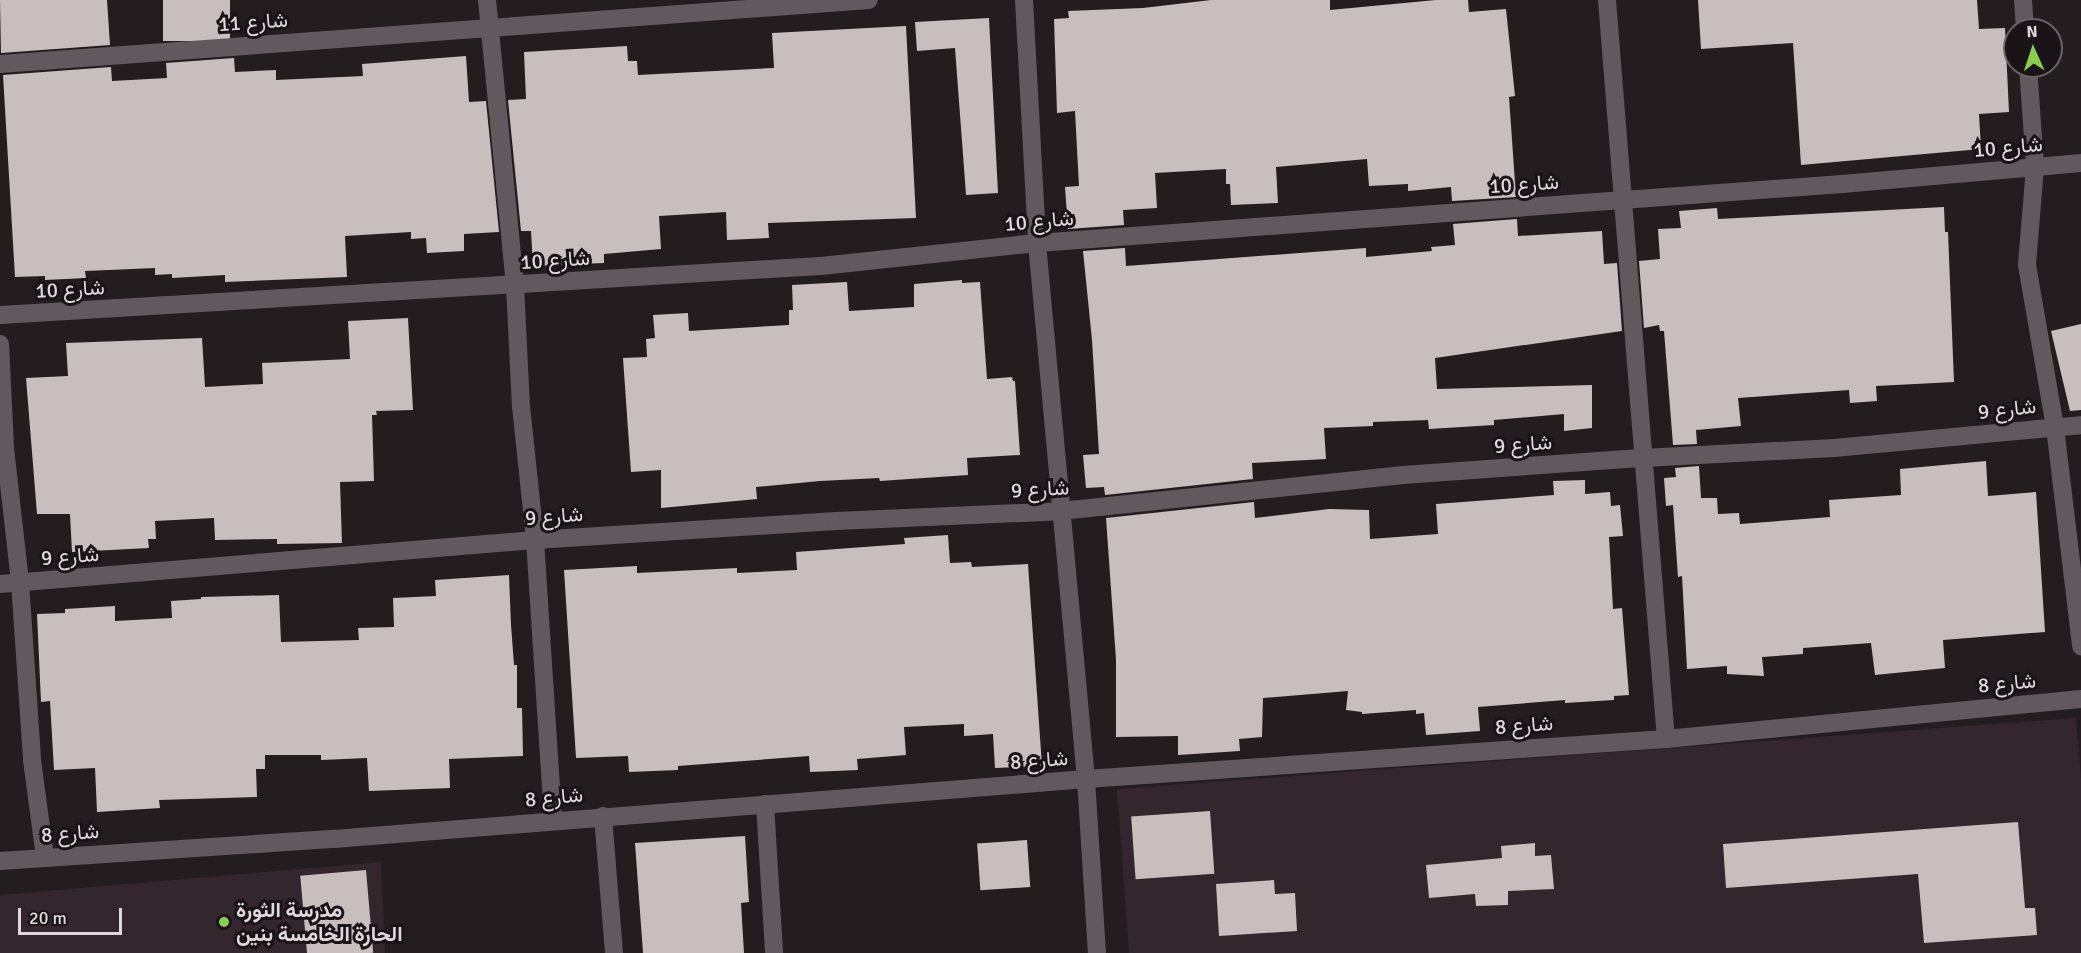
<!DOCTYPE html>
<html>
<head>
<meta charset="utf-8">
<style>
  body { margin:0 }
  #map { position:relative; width:2081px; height:953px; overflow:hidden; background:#241d20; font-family:Signika,Vazirmatn,sans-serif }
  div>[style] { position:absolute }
  .built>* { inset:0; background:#33262c }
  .building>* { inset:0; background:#c9bebe; transform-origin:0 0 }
  .street>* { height:18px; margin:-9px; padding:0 9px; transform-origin:9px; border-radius:9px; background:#61595d }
  .dots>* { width:16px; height:16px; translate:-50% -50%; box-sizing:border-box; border:3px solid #1a1317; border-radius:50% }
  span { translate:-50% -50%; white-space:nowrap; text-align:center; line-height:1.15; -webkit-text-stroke:6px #1a1317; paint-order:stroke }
  .street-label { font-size:21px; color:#dfd9dc }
  .poi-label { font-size:21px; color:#dfd9dc; font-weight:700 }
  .left { translate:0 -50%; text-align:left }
  .north { position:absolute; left:2003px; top:18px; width:60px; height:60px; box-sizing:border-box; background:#1a1317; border:2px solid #696266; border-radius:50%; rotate:357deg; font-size:16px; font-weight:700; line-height:24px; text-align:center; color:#dfd9dc }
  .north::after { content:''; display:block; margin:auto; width:21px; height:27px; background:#87cf4a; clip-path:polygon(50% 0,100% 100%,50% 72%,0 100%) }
  .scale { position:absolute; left:18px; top:908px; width:104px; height:27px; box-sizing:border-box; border:3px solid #dfd9dc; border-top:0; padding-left:8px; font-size:18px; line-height:21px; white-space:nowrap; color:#dfd9dc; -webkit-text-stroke:4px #1a1317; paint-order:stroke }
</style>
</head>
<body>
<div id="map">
  <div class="built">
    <div style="clip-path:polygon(2076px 718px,2081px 779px,2081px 953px,1129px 953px,1117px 789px)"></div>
    <div style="clip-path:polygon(381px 862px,385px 953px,0 953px,0 895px)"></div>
  </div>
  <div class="building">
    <div style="clip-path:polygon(0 0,107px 0,110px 45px,1px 53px)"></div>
    <div style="left:163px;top:0;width:67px;height:41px"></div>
    <div style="clip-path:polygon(1211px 0,1330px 0,1330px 10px,1436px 0,1468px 0,1469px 12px,1506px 9px,1515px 96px,1509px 97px,1516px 197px,1452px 201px,1451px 187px,1408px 191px,1408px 184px,1369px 186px,1367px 159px,1276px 167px,1278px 203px,1231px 205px,1230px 184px,1226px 184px,1226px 169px,1155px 173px,1157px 208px,1123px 210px,1124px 225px,1068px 229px,1065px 187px,1079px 186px,1075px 111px,1057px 113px,1054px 19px,1069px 18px,1068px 11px,1143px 8px)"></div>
    <div style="clip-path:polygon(1698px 0,1977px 0,1979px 29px,2005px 28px,2009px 112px,1979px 114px,1981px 149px,1801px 165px,1793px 43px,1701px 49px)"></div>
    <div style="clip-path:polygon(989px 18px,998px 193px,966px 195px,955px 48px,917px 51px,915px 22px)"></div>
    <div style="clip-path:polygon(906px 26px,916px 218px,768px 223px,769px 238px,727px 240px,726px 212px,659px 216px,661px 249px,604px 254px,604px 263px,533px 266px,531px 231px,521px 231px,508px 100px,526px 99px,524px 52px,627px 46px,628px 61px,637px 61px,638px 75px,774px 68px,772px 33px)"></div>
    <div style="clip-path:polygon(466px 56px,469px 102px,486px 101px,499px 232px,464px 234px,464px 251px,427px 253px,426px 238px,411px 239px,411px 232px,345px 236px,347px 277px,225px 282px,225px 275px,172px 278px,172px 274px,155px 275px,155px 268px,85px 271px,86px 278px,45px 280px,45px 276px,15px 277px,3px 75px,111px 67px,112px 81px,167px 78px,166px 63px,234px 58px,235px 72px,276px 70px,276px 80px,363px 76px,362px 64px)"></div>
    <div style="clip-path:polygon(1944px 207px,1945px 232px,1948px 232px,1954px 382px,1876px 386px,1877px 401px,1850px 403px,1849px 390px,1738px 398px,1741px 426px,1696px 430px,1697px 444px,1673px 445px,1664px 331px,1660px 331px,1659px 325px,1644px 328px,1639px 261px,1660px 259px,1658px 229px,1681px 228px,1679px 211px,1717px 208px,1718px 219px)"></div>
    <div style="clip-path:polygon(1517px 219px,1518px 236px,1602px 231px,1604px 264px,1617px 263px,1622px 331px,1435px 358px,1437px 389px,1592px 385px,1592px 428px,1564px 431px,1564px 414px,1494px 420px,1494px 425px,1429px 429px,1428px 420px,1373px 422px,1373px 426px,1324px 428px,1326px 459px,1252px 463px,1253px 479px,1105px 495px,1104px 487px,1086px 488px,1083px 455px,1099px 454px,1092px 340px,1083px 251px,1125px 248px,1126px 266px,1366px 248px,1366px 257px,1432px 251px,1431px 247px,1455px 245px,1453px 224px)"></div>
    <div style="clip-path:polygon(962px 280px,962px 283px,980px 282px,987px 379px,1012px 377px,1013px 381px,1015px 381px,1020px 455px,967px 458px,968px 475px,880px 481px,879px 478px,820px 481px,756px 487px,757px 499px,661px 508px,661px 470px,631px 472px,623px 358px,647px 357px,646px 339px,655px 338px,653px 315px,688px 313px,689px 331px,789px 325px,789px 310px,793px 310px,792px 285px,847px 282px,849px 311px,914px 307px,914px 284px)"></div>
    <div style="clip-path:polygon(408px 318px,413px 410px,376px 411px,377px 415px,372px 415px,374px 481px,340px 482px,342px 543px,277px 544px,277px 539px,215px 540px,214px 518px,155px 521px,156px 539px,148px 539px,149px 548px,72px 552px,70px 514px,37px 514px,26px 378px,68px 376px,66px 343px,202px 338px,205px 387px,263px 384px,262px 363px,350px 359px,348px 321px)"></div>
    <div style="clip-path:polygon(2081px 324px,2081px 410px,2070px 411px,2051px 331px)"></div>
    <div style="clip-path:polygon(1986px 461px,1988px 496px,2036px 492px,2045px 632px,1943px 640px,1945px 668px,1875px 675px,1871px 643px,1803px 648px,1803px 654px,1762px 657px,1764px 676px,1727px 674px,1727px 666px,1687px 669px,1682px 576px,1678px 577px,1673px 505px,1666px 506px,1664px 478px,1676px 477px,1675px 468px,1699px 466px,1701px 498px,1717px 498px,1718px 514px,1739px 513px,1740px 524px,1830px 517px,1829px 500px,1901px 495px,1900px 469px)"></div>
    <div style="clip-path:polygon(1585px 480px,1585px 494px,1610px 492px,1611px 506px,1620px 505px,1623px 536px,1609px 537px,1613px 609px,1622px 608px,1629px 695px,1614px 696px,1614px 700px,1565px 703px,1565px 700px,1478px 707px,1480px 731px,1426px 735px,1424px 713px,1416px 714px,1416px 710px,1362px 714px,1362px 712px,1346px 710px,1348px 691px,1263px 698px,1262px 737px,1239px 739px,1240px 751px,1178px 755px,1178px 736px,1116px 737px,1116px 660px,1106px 518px,1254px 502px,1255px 518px,1329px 509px,1369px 510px,1370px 539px,1438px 534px,1436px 504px,1554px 495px,1553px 481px)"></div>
    <div style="clip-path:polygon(948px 535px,950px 563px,971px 562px,972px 567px,1028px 564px,1042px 766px,995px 768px,993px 734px,964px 736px,964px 724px,904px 727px,906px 755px,857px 759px,858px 770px,810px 772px,809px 756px,678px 766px,678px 770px,629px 772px,628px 756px,576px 758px,564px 570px,637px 566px,637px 573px,737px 568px,737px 573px,797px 570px,796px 552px,905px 544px,904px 538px)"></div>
    <div style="clip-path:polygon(509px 575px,511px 625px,514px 665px,517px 665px,517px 708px,522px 708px,523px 756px,449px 759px,450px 788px,369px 791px,367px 758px,321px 760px,321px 755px,265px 755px,265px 769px,256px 769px,257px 797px,159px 800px,160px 808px,97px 812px,95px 768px,54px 770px,50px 701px,41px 702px,37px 614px,65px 613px,65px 609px,115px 606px,115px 621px,172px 618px,171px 601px,201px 599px,201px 597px,279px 595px,281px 642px,359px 640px,358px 628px,394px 627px,393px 598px,436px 596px,435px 580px)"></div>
    <div style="left:1210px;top:811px;width:63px;height:79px;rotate:86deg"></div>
    <div style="clip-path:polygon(2018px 822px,2025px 908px,2035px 908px,2037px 935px,1924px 943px,1918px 874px,1726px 888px,1723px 844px)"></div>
    <div style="clip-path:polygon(745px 836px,749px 902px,741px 903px,744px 953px,643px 953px,635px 843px)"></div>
    <div style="left:1027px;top:840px;width:47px;height:50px;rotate:86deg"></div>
    <div style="clip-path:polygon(1535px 843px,1535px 856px,1551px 855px,1554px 889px,1508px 891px,1508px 905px,1476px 906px,1475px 894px,1429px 898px,1426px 865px,1502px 858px,1501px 846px)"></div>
    <div style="left:366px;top:870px;width:83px;height:66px;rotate:85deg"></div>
    <div style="clip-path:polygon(1274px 880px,1275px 894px,1295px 893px,1297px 931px,1219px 936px,1216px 884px)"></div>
  </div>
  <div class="street">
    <div style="left:487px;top:0;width:286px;rotate:84.4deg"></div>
    <div style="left:515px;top:285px;width:121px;rotate:87.2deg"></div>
    <div style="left:521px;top:406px;width:135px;rotate:84deg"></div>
    <div style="left:535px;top:540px;width:281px;rotate:86.3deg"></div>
    <div style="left:1024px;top:0;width:243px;rotate:86.9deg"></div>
    <div style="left:1037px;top:243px;width:538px;rotate:84.78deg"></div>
    <div style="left:1086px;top:779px;width:174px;rotate:86.4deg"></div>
    <div style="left:1607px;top:0;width:741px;rotate:85.44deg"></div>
    <div style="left:2023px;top:0;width:30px;rotate:86deg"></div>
    <div style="left:0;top:64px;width:871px;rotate:-4.21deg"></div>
    <div style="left:2028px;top:66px;width:101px;rotate:86deg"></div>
    <div style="left:2035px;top:167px;width:98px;rotate:94.7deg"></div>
    <div style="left:2027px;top:265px;width:164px;rotate:80.2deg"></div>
    <div style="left:2055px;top:427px;width:221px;rotate:83.2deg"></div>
    <div style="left:0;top:315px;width:822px;rotate:-3.42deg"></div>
    <div style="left:821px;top:266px;width:217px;rotate:-6.1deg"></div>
    <div style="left:1037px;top:243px;width:807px;rotate:-4.19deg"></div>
    <div style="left:1842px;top:184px;width:240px;rotate:-5deg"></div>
    <div style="left:0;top:344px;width:104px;rotate:87.2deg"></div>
    <div style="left:5px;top:448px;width:135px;rotate:83.6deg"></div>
    <div style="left:20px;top:582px;width:178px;rotate:86.1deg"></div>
    <div style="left:32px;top:760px;width:98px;rotate:82.4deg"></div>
    <div style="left:0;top:584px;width:537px;rotate:-4.7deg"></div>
    <div style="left:535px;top:540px;width:302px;rotate:-3.6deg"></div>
    <div style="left:836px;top:521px;width:225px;rotate:-2.5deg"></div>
    <div style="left:1061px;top:511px;width:344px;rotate:-6deg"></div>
    <div style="left:1403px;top:475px;width:241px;rotate:-4.1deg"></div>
    <div style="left:1643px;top:458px;width:191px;rotate:-3deg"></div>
    <div style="left:1834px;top:448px;width:248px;rotate:-5.3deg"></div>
    <div style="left:765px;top:804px;width:149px;rotate:86.5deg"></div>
    <div style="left:603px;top:816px;width:137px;rotate:85.4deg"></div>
    <div style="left:0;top:861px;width:335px;rotate:-3.8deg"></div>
    <div style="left:334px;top:839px;width:754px;rotate:-4.56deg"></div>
    <div style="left:1086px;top:779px;width:581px;rotate:-3.95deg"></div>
    <div style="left:1666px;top:739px;width:417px;rotate:-5.5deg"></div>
  </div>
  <div class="dots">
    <div style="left:224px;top:922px;background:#87cf4a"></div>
  </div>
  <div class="street-label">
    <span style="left:253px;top:22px;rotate:-4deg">شارع 11</span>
    <span style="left:2008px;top:147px;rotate:-5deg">شارع 10</span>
    <span style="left:1524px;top:184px;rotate:-4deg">شارع 10</span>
    <span style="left:1039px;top:221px;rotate:-5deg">شارع 10</span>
    <span style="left:555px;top:260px;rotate:-4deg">شارع 10</span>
    <span style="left:70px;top:289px;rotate:-3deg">شارع 10</span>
    <span style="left:2007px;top:409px;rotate:-6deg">شارع 9</span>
    <span style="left:1523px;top:444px;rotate:-4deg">شارع 9</span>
    <span style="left:1040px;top:489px;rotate:-3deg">شارع 9</span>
    <span style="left:554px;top:516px;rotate:-4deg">شارع 9</span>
    <span style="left:70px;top:556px;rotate:-4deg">شارع 9</span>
    <span style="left:2007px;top:683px;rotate:-5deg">شارع 8</span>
    <span style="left:1524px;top:725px;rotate:-4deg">شارع 8</span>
    <span style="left:1039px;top:760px;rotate:-4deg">شارع 8</span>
    <span style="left:554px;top:797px;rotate:-5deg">شارع 8</span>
    <span style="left:70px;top:833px;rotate:-4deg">شارع 8</span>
  </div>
  <div class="poi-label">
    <span class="left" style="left:236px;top:922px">مدرسة الثورة<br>الحارة الخامسة بنين</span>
  </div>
  <div class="north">N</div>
  <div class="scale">20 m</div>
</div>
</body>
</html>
